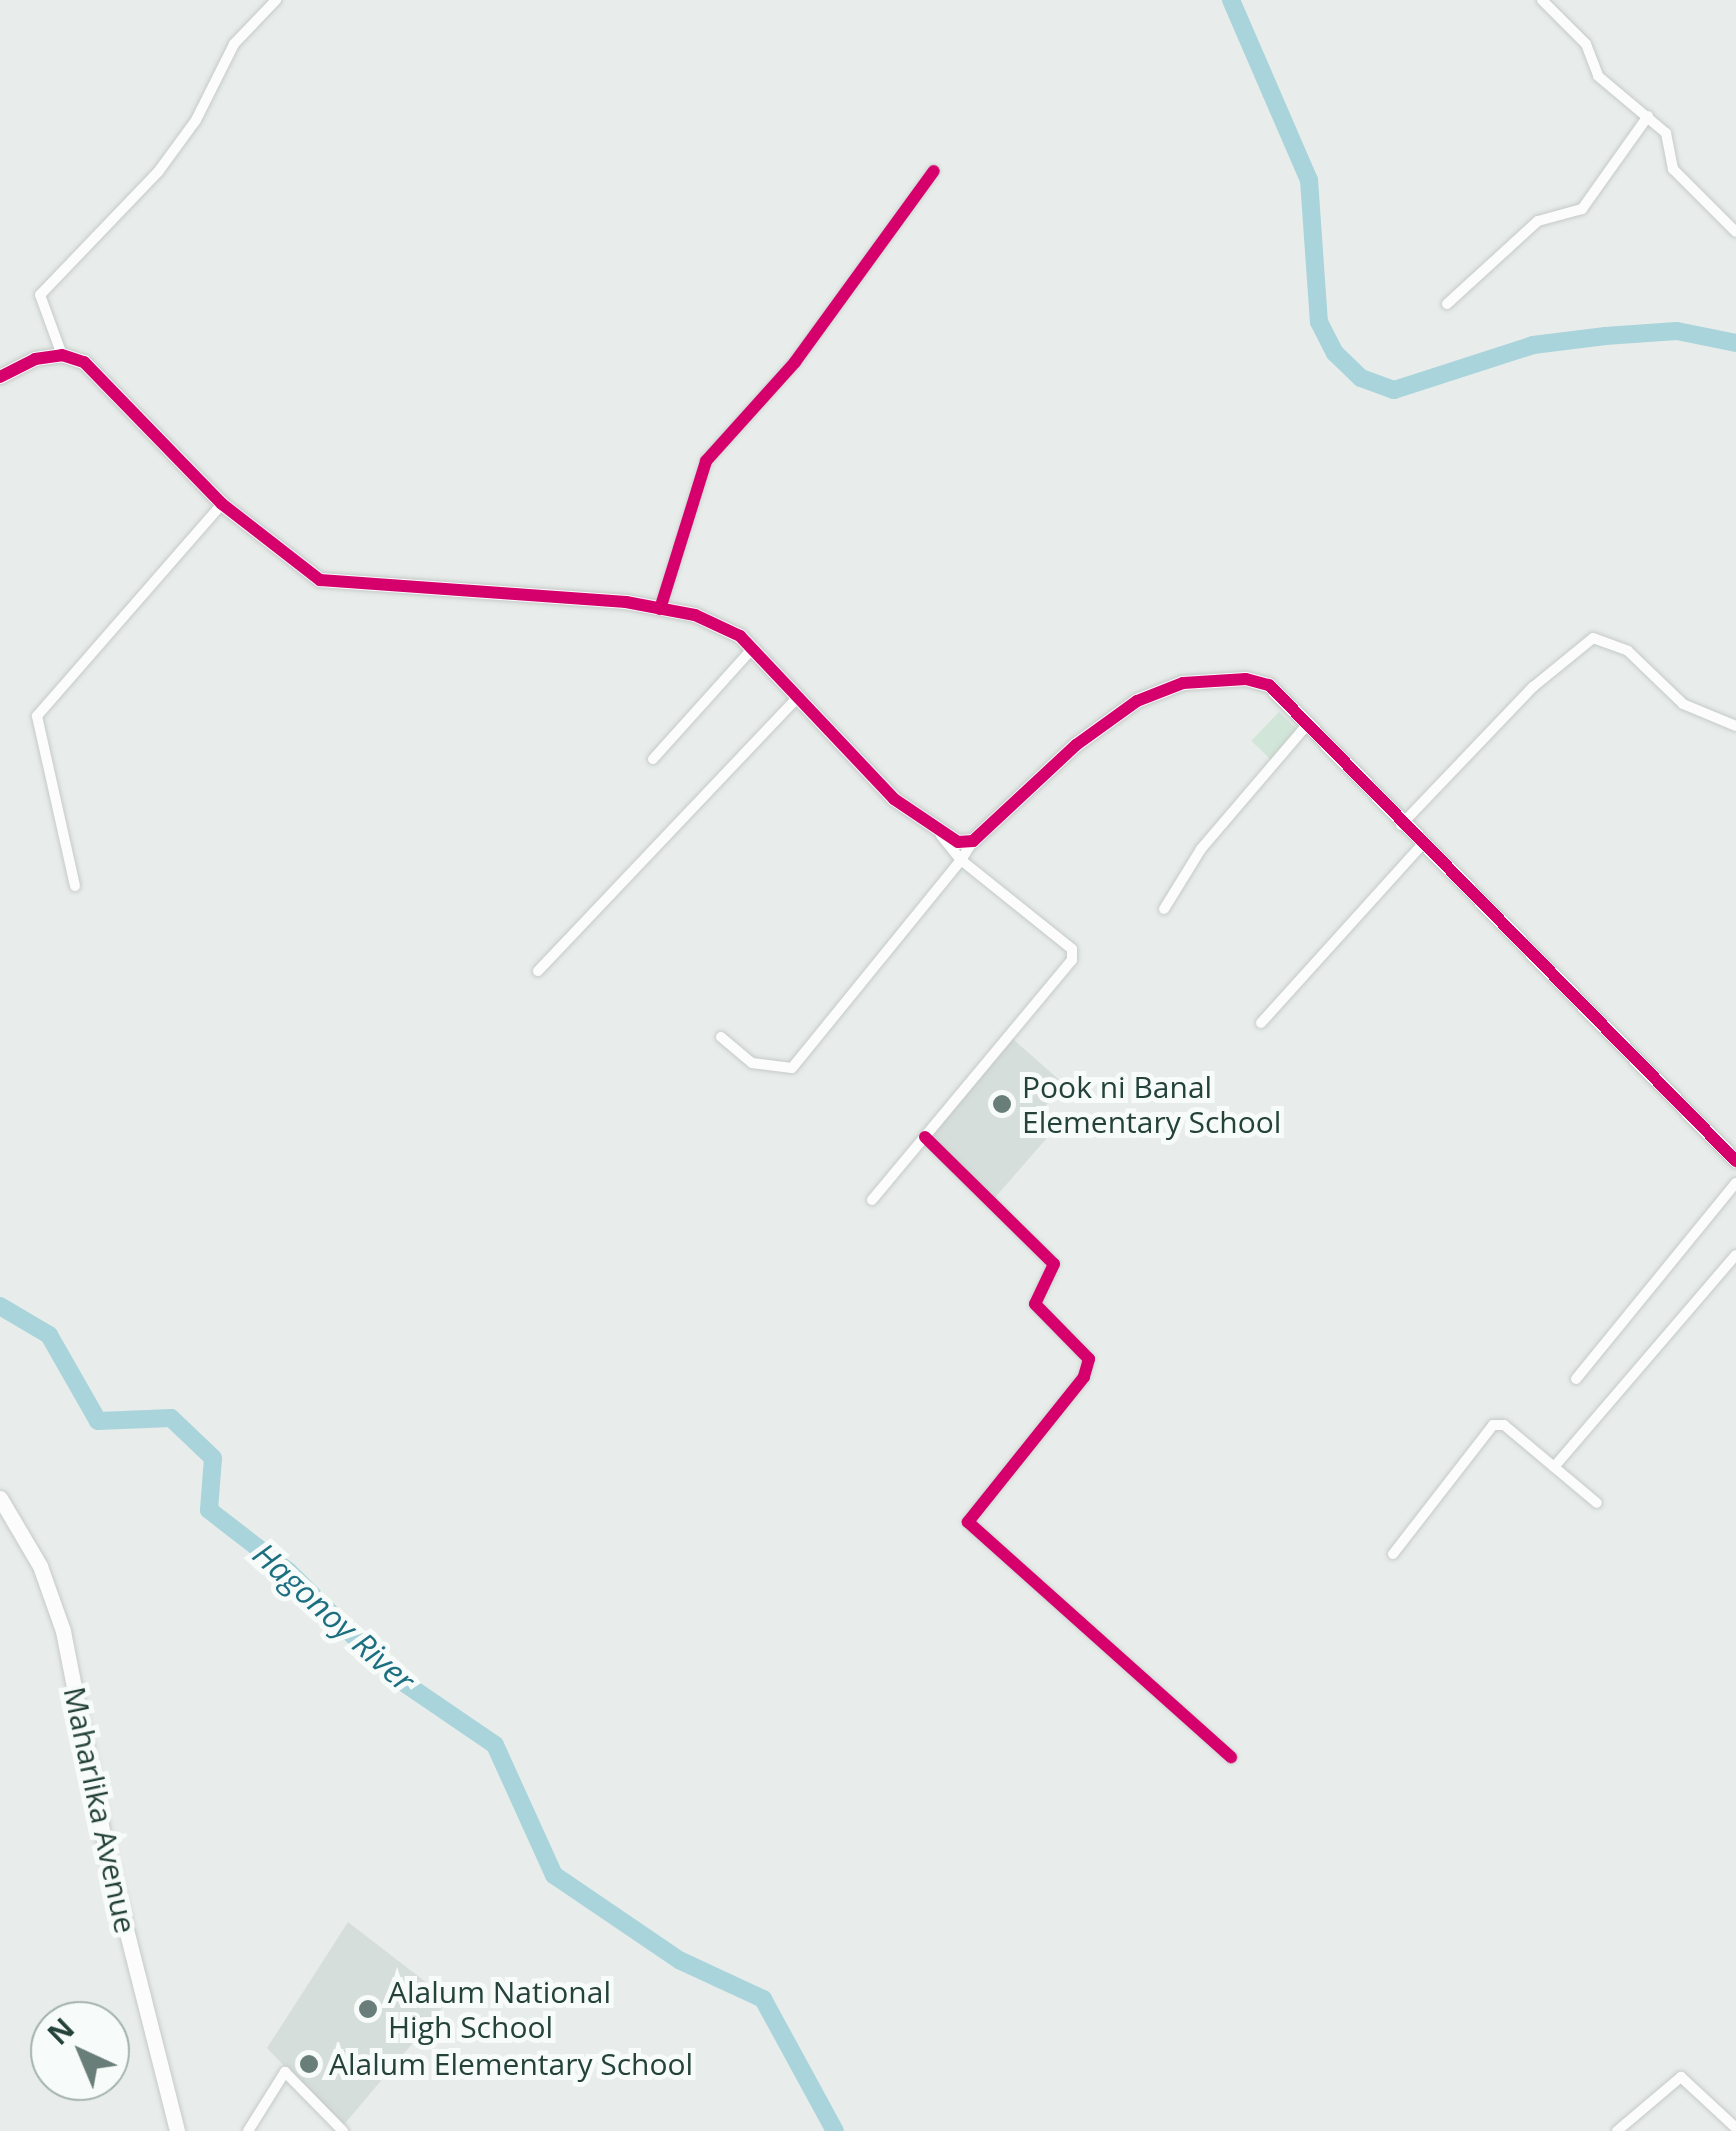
<!DOCTYPE html>
<html>
<head>
<meta charset="utf-8">
<style>
  body { margin:0 }
  #map { position:relative; width:1736px; height:2131px; overflow:hidden; background:#e8edeb; font-family:"Open Sans",sans-serif }
  div>[style] { position:absolute }
  .built>* { inset:0; background:#d6dedb }
  .green>* { inset:0; background:#d1e6d8; transform-origin:0 0 }
  .river>* { height:18px; margin:-9px; padding:0 9px; transform-origin:9px; border-radius:9px; background:#a9d4db }
  .roads { filter:drop-shadow(0 0 2px #c5cac8) drop-shadow(0 0 2px #c5cac8) }
  .minor>* { height:10px; margin:-5px; padding:0 5px; transform-origin:5px; border-radius:5px; background:#fcfcfc }
  .tertiary>* { height:14px; margin:-7px; padding:0 7px; transform-origin:7px; border-radius:7px; background:#fcfcfc }
  .secondary>* { height:15px; margin:-7.5px; padding:0 7.5px; transform-origin:7.5px; border-radius:7.5px; background:#fcfcfc }
  .cycleway>* { height:12px; margin:-6px; padding:0 6px; transform-origin:6px; border-radius:6px; background:#d6006c }
  .dots>* { width:28px; height:28px; translate:-50% -50%; box-sizing:border-box; border:5px solid #f7fbf9; border-radius:50% }
  span { translate:-50% -50%; white-space:nowrap; text-align:center; line-height:1.15; -webkit-text-stroke:10px #f7fbf9; paint-order:stroke }
  .poi-label { font-size:30px; color:#24423a }
  .left { translate:0 -50%; text-align:left }
  .street-label { font-size:30px; color:#24423a }
  .water-label { font-size:32px; color:#1c6f80; font-style:italic }
  .north { position:absolute; left:30px; top:2001px; width:100px; height:100px; box-sizing:border-box; background:#f7fbf9; border:2px solid #a3b1ad; border-radius:50%; rotate:316deg; font-size:28px; font-weight:700; line-height:40px; text-align:center; color:#24423a }
  .north::after { content:''; display:block; margin:auto; width:35px; height:45px; background:#697e78; clip-path:polygon(50% 0,100% 100%,50% 72%,0 100%) }
</style>
</head>
<body>
<div id="map">
  <div class="built">
    <div style="clip-path:polygon(1013px 1039px,1064px 1084px,1030px 1124px,1046px 1139px,993px 1200px,929px 1138px)"></div>
    <div style="clip-path:polygon(348px 1922px,449px 2000px,342px 2127px,267px 2048px)"></div>
  </div>
  <div class="green">
    <div style="left:1279px;top:712px;width:28px;height:40px;rotate:44deg"></div>
  </div>
  <div class="river">
    <div style="left:1231px;top:0;width:196px;rotate:66.6deg"></div>
    <div style="left:1309px;top:180px;width:142px;rotate:86deg"></div>
    <div style="left:1319px;top:322px;width:35px;rotate:63deg"></div>
    <div style="left:1335px;top:353px;width:36px;rotate:44deg"></div>
    <div style="left:1361px;top:378px;width:35px;rotate:20deg"></div>
    <div style="left:1394px;top:390px;width:146px;rotate:-17.9deg"></div>
    <div style="left:1533px;top:345px;width:73px;rotate:-7.1deg"></div>
    <div style="left:1605px;top:336px;width:72px;rotate:-4deg"></div>
    <div style="left:1677px;top:331px;width:60px;rotate:11.5deg"></div>
    <div style="left:0;top:1306px;width:57px;rotate:30.6deg"></div>
    <div style="left:49px;top:1335px;width:99px;rotate:60.3deg"></div>
    <div style="left:98px;top:1421px;width:73px;rotate:-2.4deg"></div>
    <div style="left:171px;top:1418px;width:58px;rotate:43.6deg"></div>
    <div style="left:213px;top:1458px;width:52px;rotate:94.4deg"></div>
    <div style="left:209px;top:1510px;width:100px;rotate:37.7deg"></div>
    <div style="left:288px;top:1571px;width:149px;rotate:44.7deg"></div>
    <div style="left:394px;top:1676px;width:122px;rotate:34.3deg"></div>
    <div style="left:495px;top:1745px;width:143px;rotate:65.6deg"></div>
    <div style="left:554px;top:1875px;width:151px;rotate:34.2deg"></div>
    <div style="left:679px;top:1960px;width:93px;rotate:24.9deg"></div>
    <div style="left:763px;top:1999px;width:150px;rotate:61.4deg"></div>
  </div>
  <div class="roads">
    <div class="minor">
      <div style="left:1542px;top:0;width:62px;rotate:45deg"></div>
      <div style="left:1586px;top:44px;width:34px;rotate:69deg"></div>
      <div style="left:1598px;top:76px;width:89px;rotate:40deg"></div>
      <div style="left:1666px;top:133px;width:37px;rotate:79deg"></div>
      <div style="left:1673px;top:169px;width:89px;rotate:45deg"></div>
      <div style="left:1447px;top:304px;width:123px;rotate:-42.4deg"></div>
      <div style="left:1538px;top:221px;width:46px;rotate:-15.3deg"></div>
      <div style="left:1582px;top:209px;width:114px;rotate:-54.6deg"></div>
      <div style="left:62px;top:355px;width:64px;rotate:-110.1deg"></div>
      <div style="left:40px;top:295px;width:170px;rotate:-46.2deg"></div>
      <div style="left:158px;top:172px;width:64px;rotate:-53.8deg"></div>
      <div style="left:196px;top:120px;width:85px;rotate:-63.4deg"></div>
      <div style="left:234px;top:44px;width:61px;rotate:-46.3deg"></div>
      <div style="left:660px;top:609px;width:155px;rotate:-72.7deg"></div>
      <div style="left:706px;top:461px;width:133px;rotate:-48deg"></div>
      <div style="left:795px;top:362px;width:236px;rotate:-54deg"></div>
      <div style="left:653px;top:759px;width:148px;rotate:-48deg"></div>
      <div style="left:1401px;top:825px;width:191px;rotate:-46.3deg"></div>
      <div style="left:1533px;top:687px;width:77px;rotate:-39.2deg"></div>
      <div style="left:1593px;top:638px;width:37px;rotate:20deg"></div>
      <div style="left:1628px;top:651px;width:76px;rotate:43.9deg"></div>
      <div style="left:1683px;top:704px;width:57px;rotate:22.5deg"></div>
      <div style="left:75px;top:886px;width:174px;rotate:-102.6deg"></div>
      <div style="left:37px;top:716px;width:281px;rotate:-48.9deg"></div>
      <div style="left:1164px;top:909px;width:70px;rotate:-58.3deg"></div>
      <div style="left:1201px;top:849px;width:163px;rotate:-49.5deg"></div>
      <div style="left:538px;top:971px;width:376px;rotate:-46.5deg"></div>
      <div style="left:1261px;top:1023px;width:239px;rotate:-47.9deg"></div>
      <div style="left:721px;top:1037px;width:40px;rotate:40deg"></div>
      <div style="left:752px;top:1063px;width:40px;rotate:7.1deg"></div>
      <div style="left:792px;top:1068px;width:268px;rotate:-50.9deg"></div>
      <div style="left:961px;top:860px;width:32px;rotate:-129deg"></div>
      <div style="left:925px;top:1137px;width:181px;rotate:44.6deg"></div>
      <div style="left:1054px;top:1264px;width:44px;rotate:115.4deg"></div>
      <div style="left:1035px;top:1304px;width:77px;rotate:45.5deg"></div>
      <div style="left:1089px;top:1359px;width:19px;rotate:106deg"></div>
      <div style="left:1084px;top:1377px;width:186px;rotate:128.7deg"></div>
      <div style="left:968px;top:1522px;width:353px;rotate:41.8deg"></div>
      <div style="left:872px;top:1200px;width:312px;rotate:-50.2deg"></div>
      <div style="left:1072px;top:960px;width:11px;rotate:-90deg"></div>
      <div style="left:1072px;top:949px;width:142px;rotate:-141.3deg"></div>
      <div style="left:961px;top:860px;width:22px;rotate:-58deg"></div>
      <div style="left:1576px;top:1379px;width:253px;rotate:-50.8deg"></div>
      <div style="left:1554px;top:1467px;width:279px;rotate:-49.4deg"></div>
      <div style="left:1393px;top:1554px;width:163px;rotate:-52.2deg"></div>
      <div style="left:1493px;top:1425px;width:11px"></div>
      <div style="left:1504px;top:1425px;width:121px;rotate:40deg"></div>
      <div style="left:248px;top:2131px;width:70px;rotate:-57.9deg"></div>
      <div style="left:285px;top:2072px;width:83px;rotate:45.5deg"></div>
      <div style="left:1617px;top:2131px;width:84px;rotate:-40.2deg"></div>
      <div style="left:1681px;top:2077px;width:75px;rotate:42.8deg"></div>
    </div>
    <div class="tertiary">
      <div style="left:0;top:377px;width:39px;rotate:-27deg"></div>
      <div style="left:35px;top:359px;width:27px;rotate:-8deg"></div>
      <div style="left:62px;top:355px;width:23px;rotate:18deg"></div>
      <div style="left:84px;top:362px;width:198px;rotate:45.8deg"></div>
      <div style="left:222px;top:504px;width:124px;rotate:37.8deg"></div>
      <div style="left:320px;top:580px;width:307px;rotate:4.1deg"></div>
      <div style="left:626px;top:602px;width:70px;rotate:10.7deg"></div>
      <div style="left:695px;top:615px;width:50px;rotate:25deg"></div>
      <div style="left:740px;top:636px;width:224px;rotate:46.6deg"></div>
      <div style="left:894px;top:799px;width:77px;rotate:33.9deg"></div>
      <div style="left:958px;top:842px;width:15px;rotate:-4deg"></div>
      <div style="left:973px;top:841px;width:141px;rotate:-43deg"></div>
      <div style="left:1076px;top:745px;width:75px;rotate:-35.8deg"></div>
      <div style="left:1137px;top:701px;width:49px;rotate:-21.4deg"></div>
      <div style="left:1183px;top:683px;width:63px;rotate:-3.6deg"></div>
      <div style="left:1246px;top:679px;width:24px;rotate:15deg"></div>
      <div style="left:1269px;top:685px;width:667px;rotate:45.55deg"></div>
    </div>
    <div class="secondary">
      <div style="left:0;top:1498px;width:79px;rotate:59.5deg"></div>
      <div style="left:40px;top:1566px;width:69px;rotate:70.5deg"></div>
      <div style="left:63px;top:1631px;width:223px;rotate:78.9deg"></div>
      <div style="left:106px;top:1850px;width:290px;rotate:75.8deg"></div>
    </div>
  </div>
  <div class="cycleway">
    <div style="left:0;top:377px;width:39px;rotate:-27deg"></div>
    <div style="left:35px;top:359px;width:27px;rotate:-8deg"></div>
    <div style="left:62px;top:355px;width:23px;rotate:18deg"></div>
    <div style="left:84px;top:362px;width:198px;rotate:45.8deg"></div>
    <div style="left:222px;top:504px;width:124px;rotate:37.8deg"></div>
    <div style="left:320px;top:580px;width:307px;rotate:4.1deg"></div>
    <div style="left:626px;top:602px;width:70px;rotate:10.7deg"></div>
    <div style="left:695px;top:615px;width:50px;rotate:25deg"></div>
    <div style="left:740px;top:636px;width:224px;rotate:46.6deg"></div>
    <div style="left:894px;top:799px;width:77px;rotate:33.9deg"></div>
    <div style="left:958px;top:842px;width:15px;rotate:-4deg"></div>
    <div style="left:973px;top:841px;width:141px;rotate:-43deg"></div>
    <div style="left:1076px;top:745px;width:75px;rotate:-35.8deg"></div>
    <div style="left:1137px;top:701px;width:49px;rotate:-21.4deg"></div>
    <div style="left:1183px;top:683px;width:63px;rotate:-3.6deg"></div>
    <div style="left:1246px;top:679px;width:24px;rotate:15deg"></div>
    <div style="left:1269px;top:685px;width:667px;rotate:45.55deg"></div>
    <div style="left:660px;top:609px;width:155px;rotate:-72.7deg"></div>
    <div style="left:706px;top:461px;width:133px;rotate:-48deg"></div>
    <div style="left:795px;top:362px;width:236px;rotate:-54deg"></div>
    <div style="left:925px;top:1137px;width:181px;rotate:44.6deg"></div>
    <div style="left:1054px;top:1264px;width:44px;rotate:115.4deg"></div>
    <div style="left:1035px;top:1304px;width:77px;rotate:45.5deg"></div>
    <div style="left:1089px;top:1359px;width:19px;rotate:106deg"></div>
    <div style="left:1084px;top:1377px;width:186px;rotate:128.7deg"></div>
    <div style="left:968px;top:1522px;width:353px;rotate:41.8deg"></div>
  </div>
  <div class="dots">
    <div style="left:1002px;top:1104px;background:#697e78"></div>
    <div style="left:368px;top:2009px;background:#697e78"></div>
    <div style="left:309px;top:2064px;background:#697e78"></div>
  </div>
  <div class="poi-label">
    <span class="left" style="left:1022px;top:1104px">Pook ni Banal<br>Elementary School</span>
    <span class="left" style="left:388px;top:2009px">Alalum National<br>High School</span>
    <span class="left" style="left:329px;top:2064px">Alalum Elementary School</span>
  </div>
  <div class="street-label">
    <span style="left:100px;top:1810px;rotate:78deg">Maharlika Avenue</span>
  </div>
  <div class="water-label">
    <span style="left:334px;top:1617px;rotate:42deg">Hagonoy River</span>
  </div>
  <div class="north">N</div>
</div>
</body>
</html>
